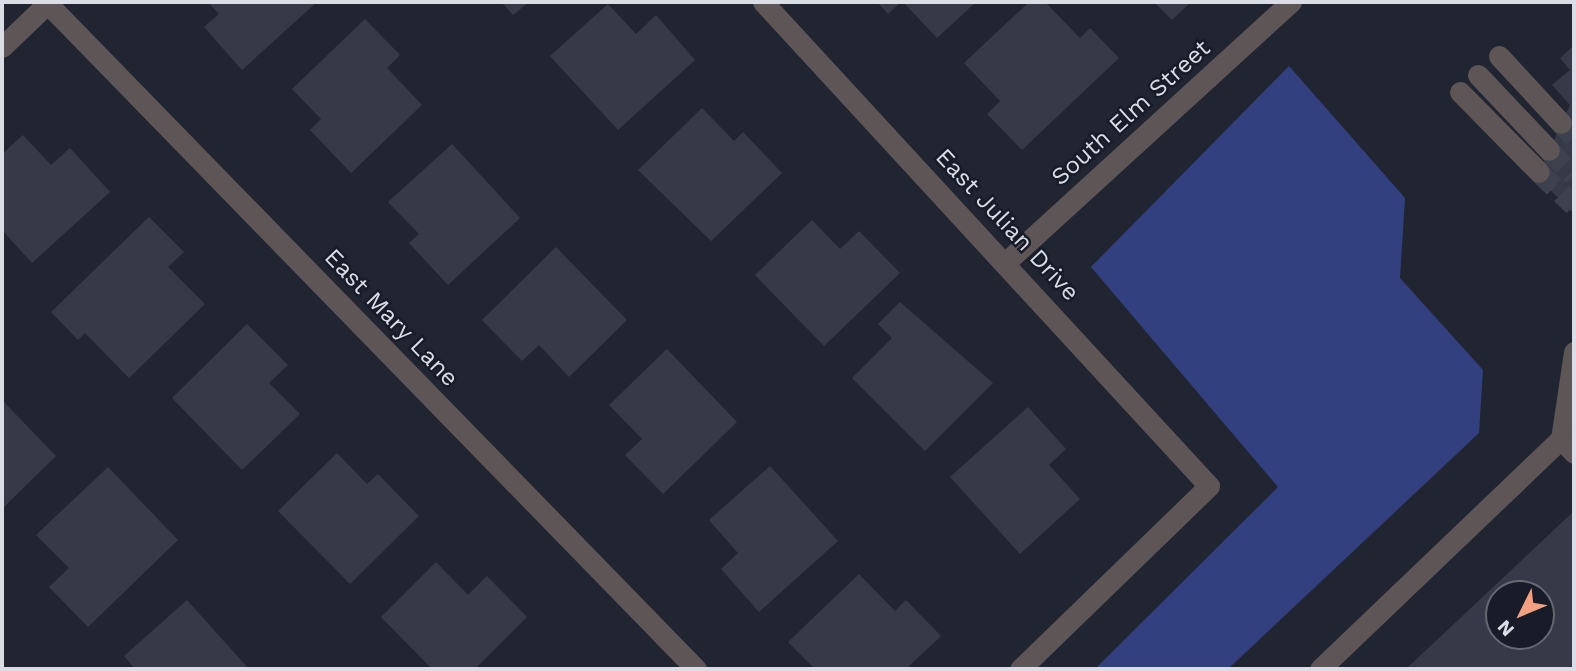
<!DOCTYPE html>
<html>
<head>
<meta charset="utf-8">
<style>
  body { margin:0 }
  #map { position:relative; width:1576px; height:671px; overflow:hidden; background:#212532; font-family:"Work Sans",sans-serif }
  div>[style] { position:absolute }
  .green>* { inset:0; background:#33407f }
  .building>* { inset:0; background:#363a48 }
  .minor-tunnel>* { height:21px; margin-top:-10.5px; transform-origin:0; background:repeating-linear-gradient(90deg,#3d414d 0 21px,transparent 0 31px) }
  .minor>* { height:21px; margin:-10.5px; padding:0 10.5px; transform-origin:10.5px; border-radius:10.5px; background:#5e5556 }
  span { translate:-50% -50%; white-space:nowrap; text-align:center; line-height:1.15; -webkit-text-stroke:5px #181b28; paint-order:stroke }
  .street-label { font-size:24px; color:#dadde6 }
  .frame { position:absolute; inset:0; border:4px solid #dadde6; pointer-events:none }
  .north { position:absolute; left:1485px; top:580px; width:70px; height:70px; box-sizing:border-box; background:#181b28; border:2px solid #666974; border-radius:50%; rotate:227deg; font-size:19px; font-weight:700; line-height:28px; text-align:center; color:#dadde6 }
  .north::after { content:''; display:block; margin:auto; width:24px; height:32px; background:#f3a082; clip-path:polygon(50% 0,100% 100%,50% 72%,0 100%) }
</style>
</head>
<body>
<div id="map">
  <div class="green">
    <div style="clip-path:polygon(1289px 66px,1405px 198px,1400px 278px,1483px 370px,1479px 433px,1228px 669px,1095px 669px,1278px 487px,1091px 267px)"></div>
  </div>
  <div class="building">
    <div style="clip-path:polygon(208px 2px,317px 2px,242px 70px,204px 27px,219px 14px)"></div>
    <div style="clip-path:polygon(501px 2px,529px 2px,513px 15px)"></div>
    <div style="clip-path:polygon(877px 2px,901px 2px,888px 14px)"></div>
    <div style="clip-path:polygon(903px 2px,976px 2px,937px 38px)"></div>
    <div style="clip-path:polygon(1029px 2px,1045px 2px,1080px 38px,1090px 28px,1119px 58px,1022px 150px,987px 114px,1000px 101px,964px 63px)"></div>
    <div style="clip-path:polygon(1154px 2px,1191px 2px,1172px 20px)"></div>
    <div style="clip-path:polygon(608px 4px,636px 34px,656px 15px,695px 60px,618px 130px,550px 56px)"></div>
    <div style="clip-path:polygon(365px 19px,400px 55px,387px 68px,422px 105px,351px 173px,310px 130px,321px 119px,292px 89px)"></div>
    <div style="clip-path:polygon(1574px 45px,1574px 214px,1537px 177px,1570px 105px,1552px 85px,1570px 70px,1560px 58px)"></div>
    <div style="clip-path:polygon(702px 108px,734px 141px,743px 132px,782px 173px,711px 241px,638px 170px)"></div>
    <div style="clip-path:polygon(23px 135px,51px 165px,70px 148px,110px 192px,32px 263px,2px 230px,2px 154px)"></div>
    <div style="clip-path:polygon(452px 144px,520px 218px,448px 285px,409px 243px,419px 234px,388px 202px)"></div>
    <div style="clip-path:polygon(149px 217px,184px 252px,168px 267px,205px 304px,129px 378px,85px 333px,78px 340px,51px 312px)"></div>
    <div style="clip-path:polygon(812px 220px,840px 249px,859px 231px,900px 273px,824px 346px,755px 275px)"></div>
    <div style="clip-path:polygon(556px 247px,627px 320px,569px 377px,539px 345px,522px 361px,482px 320px)"></div>
    <div style="clip-path:polygon(900px 302px,993px 383px,925px 451px,852px 378px,892px 338px,878px 324px)"></div>
    <div style="clip-path:polygon(247px 324px,288px 365px,269px 383px,300px 414px,242px 470px,172px 398px)"></div>
    <div style="clip-path:polygon(667px 349px,737px 422px,663px 494px,625px 455px,642px 439px,609px 405px)"></div>
    <div style="clip-path:polygon(2px 400px,56px 456px,2px 509px)"></div>
    <div style="clip-path:polygon(1028px 407px,1066px 449px,1049px 465px,1080px 499px,1020px 554px,950px 477px)"></div>
    <div style="clip-path:polygon(337px 453px,367px 484px,378px 474px,419px 516px,350px 584px,278px 511px)"></div>
    <div style="clip-path:polygon(770px 466px,838px 541px,759px 612px,721px 569px,738px 553px,709px 520px)"></div>
    <div style="clip-path:polygon(108px 467px,178px 540px,88px 627px,49px 587px,69px 568px,36px 535px)"></div>
    <div style="clip-path:polygon(evenodd,1574px 511px,1574px 669px,1406px 669px,1574px 511px,1499px 594px,1541px 594px,1541px 636px,1499px 636px,1499px 594px)"></div>
    <div style="clip-path:polygon(436px 562px,468px 595px,487px 576px,527px 617px,475px 669px,432px 669px,381px 617px)"></div>
    <div style="clip-path:polygon(859px 574px,895px 611px,906px 600px,941px 636px,906px 669px,815px 669px,788px 642px)"></div>
    <div style="clip-path:polygon(187px 600px,249px 669px,135px 669px,124px 656px)"></div>
  </div>
  <div class="minor-tunnel">
    <div style="left:1561px;top:123px;width:19px;rotate:47deg"></div>
    <div style="left:1549px;top:150px;width:35px;rotate:45deg"></div>
    <div style="left:1539px;top:172px;width:48px;rotate:43.3deg"></div>
  </div>
  <div class="minor">
    <div style="left:763px;top:2px;width:658px;rotate:47.34deg"></div>
    <div style="left:1209px;top:486px;width:263px;rotate:135.9deg"></div>
    <div style="left:47px;top:3px;width:930px;rotate:45.74deg"></div>
    <div style="left:2px;top:47px;width:65px;rotate:-43.8deg"></div>
    <div style="left:1499px;top:56px;width:91px;rotate:47.2deg"></div>
    <div style="left:1478px;top:75px;width:103px;rotate:46.6deg"></div>
    <div style="left:1460px;top:92px;width:112px;rotate:45.4deg"></div>
    <div style="left:1006px;top:262px;width:386px;rotate:-42.4deg"></div>
    <div style="left:1561px;top:439px;width:88px;rotate:-81.5deg"></div>
    <div style="left:1320px;top:669px;width:333px;rotate:-43.7deg"></div>
    <div style="left:1561px;top:439px;width:19px;rotate:47deg"></div>
  </div>
  <div class="street-label">
    <span style="left:1131px;top:113px;rotate:-42deg">South Elm Street</span>
    <span style="left:1007px;top:225px;rotate:47deg">East Julian Drive</span>
    <span style="left:391px;top:318px;rotate:46deg">East Mary Lane</span>
  </div>
  <div class="frame"></div>
  <div class="north">N</div>
</div>
</body>
</html>
